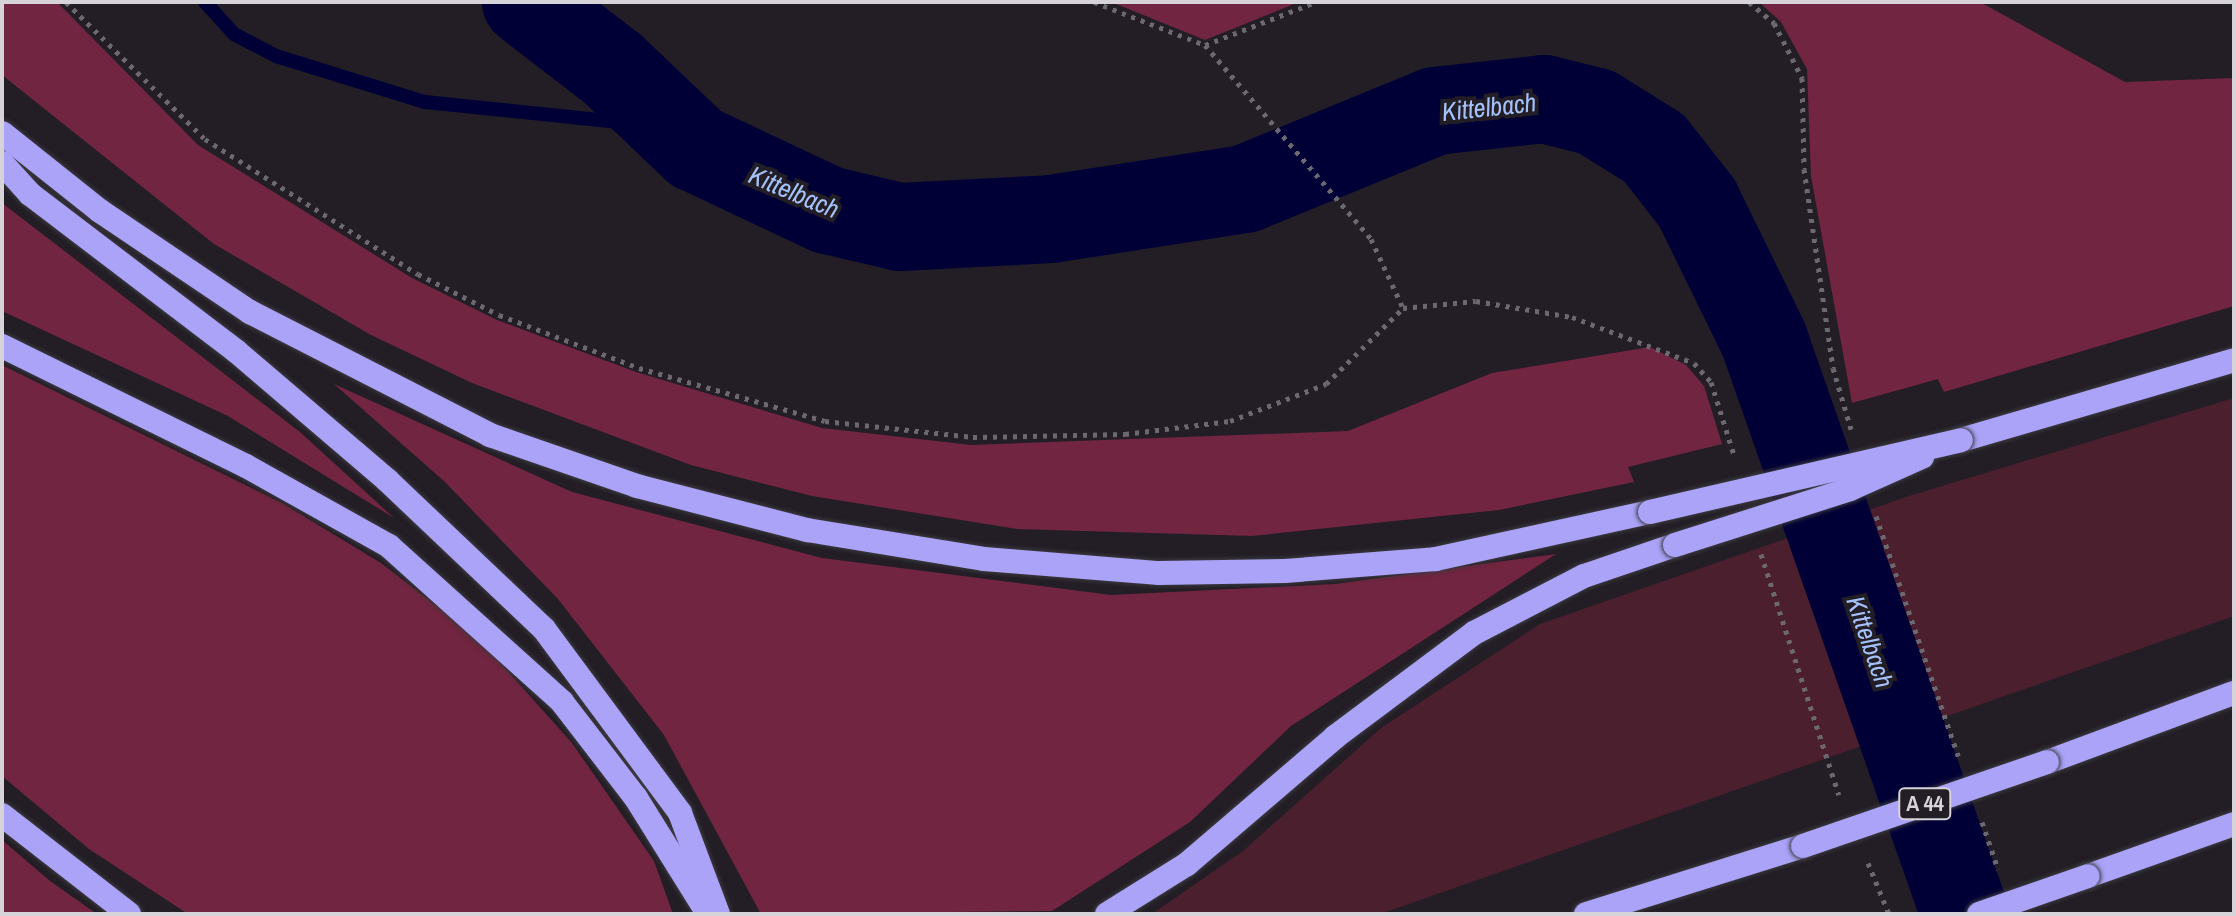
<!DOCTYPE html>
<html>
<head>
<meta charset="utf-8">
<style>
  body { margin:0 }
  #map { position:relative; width:2236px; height:916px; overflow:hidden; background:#231e26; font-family:"Archivo Narrow",sans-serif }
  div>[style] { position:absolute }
  .green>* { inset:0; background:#4b1f2d }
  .forest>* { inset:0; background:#712540 }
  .stream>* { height:14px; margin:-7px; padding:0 7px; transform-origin:7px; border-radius:7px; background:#000037 }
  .river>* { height:88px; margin:-44px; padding:0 44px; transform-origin:44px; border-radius:44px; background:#000037 }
  .path>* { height:5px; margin-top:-2.5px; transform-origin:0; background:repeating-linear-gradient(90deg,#6c686f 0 4px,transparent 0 10px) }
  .roads { filter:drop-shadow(0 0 2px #3c393f) drop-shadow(0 0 2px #3c393f) }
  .highway>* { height:24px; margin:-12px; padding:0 12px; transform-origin:12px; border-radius:12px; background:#aaa3f7 }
  .bridges { filter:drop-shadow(0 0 2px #3c393f) drop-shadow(0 0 2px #3c393f) }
  .highway-bridge>* { height:24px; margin:-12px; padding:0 12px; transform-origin:12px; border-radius:12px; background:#aaa3f7 }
  span { translate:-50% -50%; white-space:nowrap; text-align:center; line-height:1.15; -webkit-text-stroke:8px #231e26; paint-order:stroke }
  .shield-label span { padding:2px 6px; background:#231e26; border:2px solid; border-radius:6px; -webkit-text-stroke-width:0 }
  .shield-label { font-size:22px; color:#d6d3d9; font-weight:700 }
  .water-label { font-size:26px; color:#a4c2f9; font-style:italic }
  .frame { position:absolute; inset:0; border:4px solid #d6d3d9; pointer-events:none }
</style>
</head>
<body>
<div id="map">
  <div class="green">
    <div style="clip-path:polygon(2234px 398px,2234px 616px,1380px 914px,1152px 914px,1243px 851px,1381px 728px,1540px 624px,1909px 496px)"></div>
  </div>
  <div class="forest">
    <div style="clip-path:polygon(2px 2px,57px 2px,198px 145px,412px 278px,497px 320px,636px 372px,822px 428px,971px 445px,1348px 431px,1492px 373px,1650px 347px,1686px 365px,1704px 386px,1722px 444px,1628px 467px,1634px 482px,1499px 510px,1252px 536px,1017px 529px,812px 496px,691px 465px,472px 383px,371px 335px,214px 244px,2px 75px)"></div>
    <div style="clip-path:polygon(1111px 2px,1299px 2px,1205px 40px)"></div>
    <div style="clip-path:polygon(1759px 2px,1980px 2px,2125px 82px,2234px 78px,2234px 306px,1944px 392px,1938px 379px,1852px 403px,1811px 176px,1807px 69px,1781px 22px)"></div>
    <div style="clip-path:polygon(2px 203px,300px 432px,394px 518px,228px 416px,2px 311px)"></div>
    <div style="clip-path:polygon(2px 365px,282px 503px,381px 563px,478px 638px,572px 743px,654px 861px,673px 914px,188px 914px,89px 849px,2px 776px)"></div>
    <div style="clip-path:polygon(334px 384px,572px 492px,822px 558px,1111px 595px,1335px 584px,1556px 554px,1291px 726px,1190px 822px,1052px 911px,761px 914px,664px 735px,558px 599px,445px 482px)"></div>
    <div style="clip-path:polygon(2px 840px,50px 881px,97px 914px,2px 914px)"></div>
  </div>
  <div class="stream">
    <div style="left:205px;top:2px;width:43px;rotate:47.8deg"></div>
    <div style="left:234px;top:34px;width:47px;rotate:27.6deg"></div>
    <div style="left:276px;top:56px;width:156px;rotate:17.2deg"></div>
    <div style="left:425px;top:102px;width:243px;rotate:5.9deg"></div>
  </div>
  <div class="river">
    <div style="left:526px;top:2px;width:110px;rotate:37.6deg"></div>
    <div style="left:613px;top:69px;width:115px;rotate:43.6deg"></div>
    <div style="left:696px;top:148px;width:146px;rotate:25.2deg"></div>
    <div style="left:828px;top:210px;width:74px;rotate:13.3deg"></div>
    <div style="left:900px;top:227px;width:151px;rotate:-3deg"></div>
    <div style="left:1051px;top:219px;width:196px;rotate:-8.8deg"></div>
    <div style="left:1245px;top:189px;width:205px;rotate:-22.3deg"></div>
    <div style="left:1435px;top:111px;width:110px;rotate:-6.3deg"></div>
    <div style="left:1544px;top:99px;width:54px;rotate:14deg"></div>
    <div style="left:1596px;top:112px;width:68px;rotate:31.8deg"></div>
    <div style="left:1654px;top:148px;width:70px;rotate:52deg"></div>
    <div style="left:1697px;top:203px;width:153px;rotate:63.9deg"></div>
    <div style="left:1764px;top:340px;width:608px;rotate:70.7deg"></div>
  </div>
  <div class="path">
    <div style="left:66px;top:2px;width:195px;rotate:44.6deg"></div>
    <div style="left:205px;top:139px;width:252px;rotate:32.4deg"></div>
    <div style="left:418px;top:274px;width:91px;rotate:26.8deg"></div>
    <div style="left:499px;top:315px;width:150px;rotate:20.7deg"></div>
    <div style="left:639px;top:368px;width:193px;rotate:15.9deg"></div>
    <div style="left:825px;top:421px;width:149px;rotate:6.2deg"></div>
    <div style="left:973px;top:437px;width:152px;rotate:-1.1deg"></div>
    <div style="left:1125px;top:434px;width:106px;rotate:-7.1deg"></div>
    <div style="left:1230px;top:421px;width:103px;rotate:-21.1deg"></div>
    <div style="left:1326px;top:384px;width:108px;rotate:-44.6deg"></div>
    <div style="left:1403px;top:308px;width:73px;rotate:-5.5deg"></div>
    <div style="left:1476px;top:301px;width:97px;rotate:9.5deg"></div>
    <div style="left:1572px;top:317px;width:130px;rotate:20.7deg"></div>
    <div style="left:1694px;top:363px;width:25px;rotate:48deg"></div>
    <div style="left:1711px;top:382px;width:77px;rotate:72.5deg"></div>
    <div style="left:1094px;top:2px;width:119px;rotate:21.2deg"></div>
    <div style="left:1205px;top:45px;width:119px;rotate:-21.2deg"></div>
    <div style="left:1749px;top:2px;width:33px;rotate:40deg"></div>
    <div style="left:1774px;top:23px;width:62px;rotate:63deg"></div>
    <div style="left:1802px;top:78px;width:91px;rotate:88.7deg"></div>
    <div style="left:1804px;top:169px;width:201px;rotate:81.7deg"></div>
    <div style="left:1833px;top:368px;width:64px;rotate:73.6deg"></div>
    <div style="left:1205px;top:45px;width:255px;rotate:49.4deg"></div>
    <div style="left:1371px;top:239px;width:76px;rotate:65.1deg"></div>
    <div style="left:1876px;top:516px;width:254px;rotate:71.1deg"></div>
    <div style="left:1761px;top:554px;width:253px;rotate:72.1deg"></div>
    <div style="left:1982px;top:822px;width:50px;rotate:71.2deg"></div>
    <div style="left:1868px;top:863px;width:55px;rotate:67.6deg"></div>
  </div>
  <div class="roads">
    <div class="highway">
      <div style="left:2px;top:133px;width:125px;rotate:38.5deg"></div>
      <div style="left:100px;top:211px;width:181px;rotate:34deg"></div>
      <div style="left:250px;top:312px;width:270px;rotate:27.1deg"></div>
      <div style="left:490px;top:435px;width:156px;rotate:19.1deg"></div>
      <div style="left:637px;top:486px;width:176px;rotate:14.5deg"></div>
      <div style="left:807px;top:530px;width:179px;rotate:9.3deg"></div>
      <div style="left:984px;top:559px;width:176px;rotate:4.6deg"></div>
      <div style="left:1159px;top:573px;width:126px;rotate:-0.9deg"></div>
      <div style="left:1285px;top:571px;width:151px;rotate:-4.5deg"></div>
      <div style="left:1436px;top:559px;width:219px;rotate:-12.4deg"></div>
      <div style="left:2px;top:163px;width:42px;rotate:47.9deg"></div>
      <div style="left:30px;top:194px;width:259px;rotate:37.3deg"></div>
      <div style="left:236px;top:351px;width:200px;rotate:40.5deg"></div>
      <div style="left:388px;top:481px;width:215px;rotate:43.5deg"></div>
      <div style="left:544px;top:629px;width:229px;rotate:53.5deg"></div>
      <div style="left:680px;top:813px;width:108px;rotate:69.4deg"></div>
      <div style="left:2px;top:346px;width:272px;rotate:26.2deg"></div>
      <div style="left:246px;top:466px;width:164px;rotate:29.2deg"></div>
      <div style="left:389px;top:546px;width:233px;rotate:42deg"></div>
      <div style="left:562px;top:702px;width:121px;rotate:52.4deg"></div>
      <div style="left:636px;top:798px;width:131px;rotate:58.1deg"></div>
      <div style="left:1961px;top:440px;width:284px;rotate:-16.3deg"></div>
      <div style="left:2047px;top:762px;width:199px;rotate:-20.3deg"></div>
      <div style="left:2px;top:815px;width:161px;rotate:37.9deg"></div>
      <div style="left:2088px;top:876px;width:155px;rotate:-19.6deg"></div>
      <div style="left:1107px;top:914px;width:94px;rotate:-32deg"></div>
      <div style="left:1187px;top:864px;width:195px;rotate:-40.6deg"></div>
      <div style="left:1335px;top:737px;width:174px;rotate:-36.8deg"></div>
      <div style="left:1474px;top:633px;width:124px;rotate:-27.4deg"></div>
      <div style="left:1584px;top:576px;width:96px;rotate:-18.8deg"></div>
      <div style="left:1586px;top:914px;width:227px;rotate:-17.4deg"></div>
    </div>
  </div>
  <div class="bridges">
    <div class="highway-bridge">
      <div style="left:1650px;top:512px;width:319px;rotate:-13deg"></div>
      <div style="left:1675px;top:545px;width:184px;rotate:-17.7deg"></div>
      <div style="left:1850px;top:489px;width:79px;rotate:-24deg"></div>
      <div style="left:1803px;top:846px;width:258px;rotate:-19deg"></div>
      <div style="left:1979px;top:914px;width:115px;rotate:-19.2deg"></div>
    </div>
  </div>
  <div class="shield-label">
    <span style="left:1925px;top:804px">A 44</span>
  </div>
  <div class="water-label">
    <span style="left:1489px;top:107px;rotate:-6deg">Kittelbach</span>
    <span style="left:794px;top:192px;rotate:23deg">Kittelbach</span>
    <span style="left:1870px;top:642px;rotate:71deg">Kittelbach</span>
  </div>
  <div class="frame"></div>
</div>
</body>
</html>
